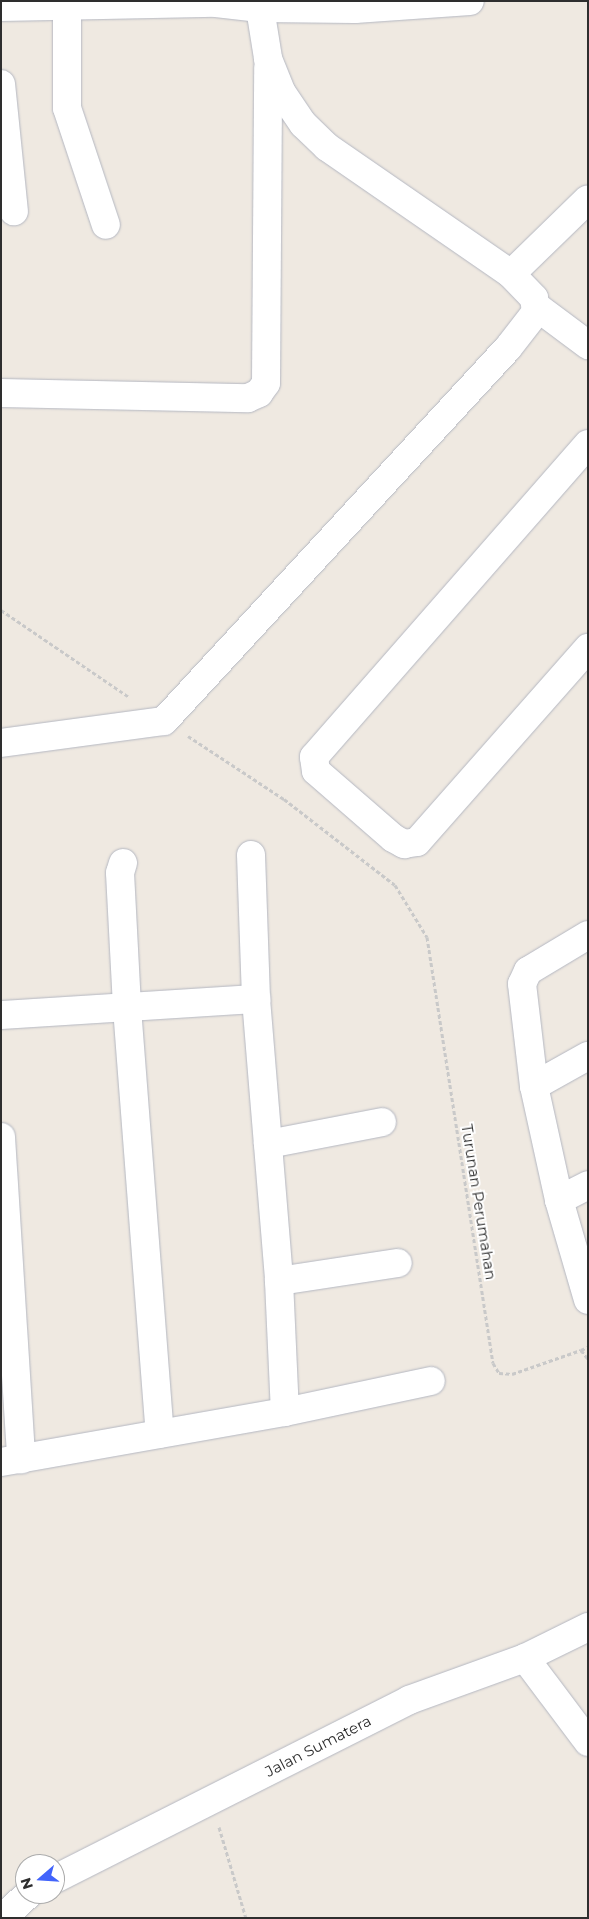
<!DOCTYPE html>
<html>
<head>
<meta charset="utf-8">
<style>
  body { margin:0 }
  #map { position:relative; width:589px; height:1919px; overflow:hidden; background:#efe9e1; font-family:Montserrat,sans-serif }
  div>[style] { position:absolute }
  .path>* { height:3px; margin-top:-1.5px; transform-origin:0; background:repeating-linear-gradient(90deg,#c9c9c9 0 4px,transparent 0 6.5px) }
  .roads { filter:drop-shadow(0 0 1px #b4b7c1) drop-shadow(0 0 1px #b4b7c1) }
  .street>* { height:28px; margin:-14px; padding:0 14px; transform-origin:14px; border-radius:14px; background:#fff }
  span { translate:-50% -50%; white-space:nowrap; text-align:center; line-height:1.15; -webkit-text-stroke:4px #fff; paint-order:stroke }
  .street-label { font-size:15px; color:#2e2e2e }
  .frame { position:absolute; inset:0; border:2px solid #2e2e2e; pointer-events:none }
  .north { position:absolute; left:15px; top:1854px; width:50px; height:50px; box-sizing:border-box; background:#fff; border:1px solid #ababab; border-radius:50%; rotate:251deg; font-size:14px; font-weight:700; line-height:20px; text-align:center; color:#2e2e2e }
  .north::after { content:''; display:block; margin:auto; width:18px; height:22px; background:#4264fb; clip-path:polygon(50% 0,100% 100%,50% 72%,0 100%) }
</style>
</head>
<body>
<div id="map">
  <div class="path">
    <div style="left:1px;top:610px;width:155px;rotate:34.2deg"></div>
    <div style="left:188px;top:736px;width:115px;rotate:33.3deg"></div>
    <div style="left:284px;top:799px;width:140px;rotate:37.8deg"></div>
    <div style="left:395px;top:885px;width:61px;rotate:58.4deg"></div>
    <div style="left:427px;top:937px;width:431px;rotate:81.2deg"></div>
    <div style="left:493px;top:1363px;width:12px;rotate:59deg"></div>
    <div style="left:499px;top:1373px;width:13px;rotate:4deg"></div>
    <div style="left:512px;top:1374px;width:73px;rotate:-19.2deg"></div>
    <div style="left:581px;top:1350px;width:11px;rotate:52deg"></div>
    <div style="left:581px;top:1350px;width:8px;rotate:-23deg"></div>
    <div style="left:219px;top:1827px;width:95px;rotate:73.5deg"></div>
  </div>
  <div class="roads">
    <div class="street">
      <div style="left:67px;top:6px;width:102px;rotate:90deg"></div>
      <div style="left:67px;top:108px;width:123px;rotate:71.6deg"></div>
      <div style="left:1px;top:7px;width:215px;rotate:-1.1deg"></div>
      <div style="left:216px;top:3px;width:44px;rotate:6.5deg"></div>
      <div style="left:260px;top:8px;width:95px;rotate:0.6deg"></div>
      <div style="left:355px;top:9px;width:115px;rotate:-4deg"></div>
      <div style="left:1px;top:84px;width:128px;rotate:84.2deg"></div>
      <div style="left:511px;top:274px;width:107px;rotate:-44.2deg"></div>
      <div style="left:537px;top:307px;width:64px;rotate:36.7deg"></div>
      <div style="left:1px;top:393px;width:247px;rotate:1.2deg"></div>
      <div style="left:248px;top:398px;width:12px;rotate:-24deg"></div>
      <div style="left:259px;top:393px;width:12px;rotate:-55deg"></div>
      <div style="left:266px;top:383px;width:315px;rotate:-89.6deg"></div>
      <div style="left:588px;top:444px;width:416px;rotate:131.2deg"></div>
      <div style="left:314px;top:757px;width:14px;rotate:82deg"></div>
      <div style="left:316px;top:771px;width:102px;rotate:41deg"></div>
      <div style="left:393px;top:838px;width:13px;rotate:29deg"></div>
      <div style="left:404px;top:844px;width:13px;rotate:-9deg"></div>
      <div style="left:417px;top:842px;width:259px;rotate:-48.6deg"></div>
      <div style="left:1px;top:743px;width:164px;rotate:-7.7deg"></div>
      <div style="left:164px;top:721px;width:507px;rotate:-47.32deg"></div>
      <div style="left:508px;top:348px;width:46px;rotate:-52.1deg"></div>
      <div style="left:536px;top:312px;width:14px;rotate:-98deg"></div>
      <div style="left:534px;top:298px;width:33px;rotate:-134deg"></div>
      <div style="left:511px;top:274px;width:224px;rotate:-145.4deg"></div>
      <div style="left:327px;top:147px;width:33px;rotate:-136deg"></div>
      <div style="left:303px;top:124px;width:40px;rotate:-124deg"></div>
      <div style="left:281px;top:91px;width:35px;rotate:-112deg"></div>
      <div style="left:268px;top:58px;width:51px;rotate:-99.1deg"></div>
      <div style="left:251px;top:855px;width:144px;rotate:88deg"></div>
      <div style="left:256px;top:999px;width:283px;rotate:85.3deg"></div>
      <div style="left:279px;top:1281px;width:131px;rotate:87.4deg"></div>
      <div style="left:123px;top:863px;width:10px;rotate:107deg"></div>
      <div style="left:120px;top:873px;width:135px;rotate:87deg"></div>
      <div style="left:127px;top:1008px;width:427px;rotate:85.6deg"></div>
      <div style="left:588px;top:935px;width:70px;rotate:149deg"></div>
      <div style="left:528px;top:971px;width:14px;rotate:115deg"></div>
      <div style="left:522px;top:984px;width:103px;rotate:83.3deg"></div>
      <div style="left:534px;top:1086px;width:117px;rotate:77.6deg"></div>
      <div style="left:559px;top:1200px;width:104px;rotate:73.8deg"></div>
      <div style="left:1px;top:1015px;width:256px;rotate:-3.6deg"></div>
      <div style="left:534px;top:1086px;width:62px;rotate:-29.1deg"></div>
      <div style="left:1px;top:1137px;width:323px;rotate:86.4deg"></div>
      <div style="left:268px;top:1144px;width:116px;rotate:-10.9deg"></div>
      <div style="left:559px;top:1200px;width:33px;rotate:-27deg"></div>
      <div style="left:279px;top:1281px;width:120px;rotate:-8.6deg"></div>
      <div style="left:1px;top:1462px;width:288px;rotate:-10deg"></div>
      <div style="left:285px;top:1412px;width:149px;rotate:-12deg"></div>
      <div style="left:525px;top:1658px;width:105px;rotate:53.1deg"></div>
      <div style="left:55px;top:1879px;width:397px;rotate:-26.8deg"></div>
      <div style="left:409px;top:1700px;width:123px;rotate:-19.9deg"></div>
      <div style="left:525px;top:1658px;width:70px;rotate:-26.2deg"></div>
      <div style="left:2px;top:1918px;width:36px;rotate:-42deg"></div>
    </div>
  </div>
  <div class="street-label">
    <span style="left:479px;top:1202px;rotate:81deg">Turunan Perumahan</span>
    <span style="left:318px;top:1746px;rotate:-27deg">Jalan Sumatera</span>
  </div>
  <div class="frame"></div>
  <div class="north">N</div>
</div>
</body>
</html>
